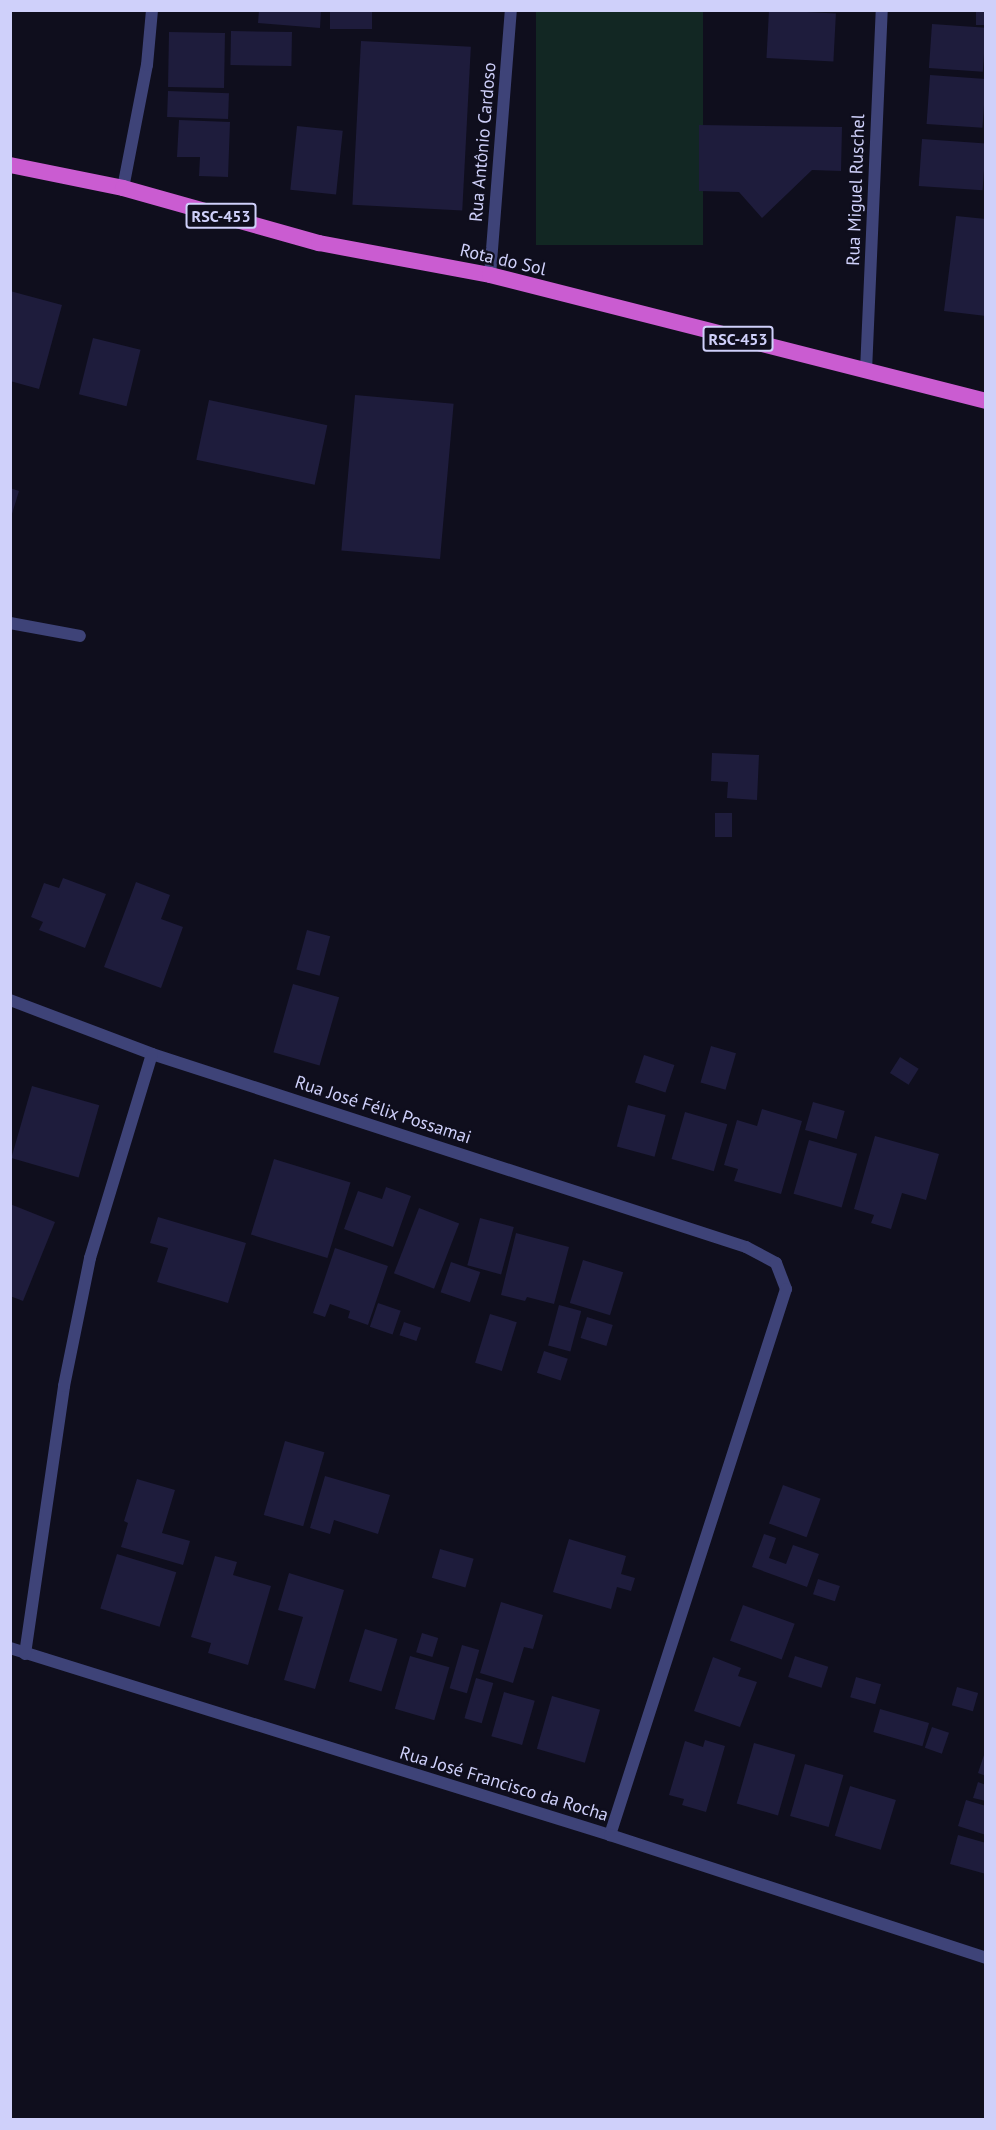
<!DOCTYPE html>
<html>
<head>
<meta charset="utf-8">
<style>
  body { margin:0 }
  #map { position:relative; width:996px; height:2130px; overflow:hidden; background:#0f0e1d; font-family:"PT Sans",sans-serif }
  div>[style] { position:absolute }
  .green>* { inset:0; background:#122723; transform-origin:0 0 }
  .building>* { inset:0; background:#1e1c3c; transform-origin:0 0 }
  .service>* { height:12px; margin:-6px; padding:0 6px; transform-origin:6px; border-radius:6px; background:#3e4378 }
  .minor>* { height:12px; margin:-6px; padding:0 6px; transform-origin:6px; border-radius:6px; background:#3e4378 }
  .tertiary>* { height:12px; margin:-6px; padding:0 6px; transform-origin:6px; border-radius:6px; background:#3e4378 }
  .trunk>* { height:16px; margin:-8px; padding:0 8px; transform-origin:8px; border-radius:8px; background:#ca5cd1 }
  span { translate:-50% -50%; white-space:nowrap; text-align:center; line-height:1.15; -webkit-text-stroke:4.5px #0f0e1d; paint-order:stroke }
  .shield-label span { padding:2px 4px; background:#0f0e1d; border:2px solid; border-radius:4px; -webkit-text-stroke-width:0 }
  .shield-label { font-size:16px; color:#cfd0fa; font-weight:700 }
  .street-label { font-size:18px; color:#cfd0fa }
  .frame { position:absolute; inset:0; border:12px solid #cfd0fa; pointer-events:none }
</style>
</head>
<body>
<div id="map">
  <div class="green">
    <div style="left:536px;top:11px;width:167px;height:234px"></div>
  </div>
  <div class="building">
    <div style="clip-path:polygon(259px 10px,321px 10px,320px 28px,258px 23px)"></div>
    <div style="left:330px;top:10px;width:42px;height:19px"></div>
    <div style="left:769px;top:10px;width:67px;height:48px;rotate:3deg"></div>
    <div style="left:976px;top:10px;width:10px;height:15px"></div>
    <div style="left:932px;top:24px;width:54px;height:44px;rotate:4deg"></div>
    <div style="left:231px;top:31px;width:61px;height:34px;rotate:1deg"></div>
    <div style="left:169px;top:32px;width:56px;height:55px;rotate:1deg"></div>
    <div style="left:361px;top:41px;width:110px;height:164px;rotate:3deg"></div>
    <div style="left:930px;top:75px;width:56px;height:49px;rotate:4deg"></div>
    <div style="left:168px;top:91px;width:61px;height:26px;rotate:2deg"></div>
    <div style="clip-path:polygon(179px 120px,230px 122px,228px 177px,199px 176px,200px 157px,177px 157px)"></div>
    <div style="clip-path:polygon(699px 125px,842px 127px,841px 171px,812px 170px,762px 218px,739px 192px,699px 191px)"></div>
    <div style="left:297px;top:126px;width:46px;height:64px;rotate:6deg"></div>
    <div style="left:922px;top:139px;width:64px;height:47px;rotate:4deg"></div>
    <div style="clip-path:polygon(956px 216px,986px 219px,986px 316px,944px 311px)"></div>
    <div style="clip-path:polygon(10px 291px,62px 305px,39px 389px,10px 381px)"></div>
    <div style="left:93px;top:338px;width:49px;height:58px;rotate:14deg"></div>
    <div style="left:355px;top:395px;width:99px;height:156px;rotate:5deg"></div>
    <div style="left:209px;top:400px;width:121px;height:61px;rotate:12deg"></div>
    <div style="clip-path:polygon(10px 488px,19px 491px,11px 517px,10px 517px)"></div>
    <div style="clip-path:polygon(712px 753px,759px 755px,757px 800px,727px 798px,728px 782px,711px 781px)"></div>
    <div style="left:715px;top:813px;width:17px;height:24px"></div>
    <div style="clip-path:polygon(63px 878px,106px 894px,85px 948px,39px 930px,43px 922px,31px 917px,44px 883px,59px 888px)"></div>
    <div style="clip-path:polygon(136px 882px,170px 895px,161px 919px,183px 927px,161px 988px,104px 967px)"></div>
    <div style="left:307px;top:930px;width:24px;height:41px;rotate:15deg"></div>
    <div style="left:293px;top:984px;width:48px;height:71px;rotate:16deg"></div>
    <div style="left:711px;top:1046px;width:26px;height:38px;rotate:16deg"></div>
    <div style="left:644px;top:1055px;width:32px;height:29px;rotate:18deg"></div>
    <div style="left:900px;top:1057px;width:22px;height:19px;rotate:32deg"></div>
    <div style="left:32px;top:1086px;width:70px;height:75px;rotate:16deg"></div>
    <div style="left:813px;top:1102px;width:33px;height:29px;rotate:16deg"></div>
    <div style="left:628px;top:1105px;width:39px;height:43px;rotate:15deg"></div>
    <div style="clip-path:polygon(762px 1109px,802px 1121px,781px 1194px,734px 1181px,738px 1169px,724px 1165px,737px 1120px,757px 1126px)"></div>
    <div style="left:685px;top:1112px;width:44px;height:49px;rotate:16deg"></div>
    <div style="clip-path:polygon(875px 1136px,939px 1154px,926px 1200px,902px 1193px,891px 1229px,871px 1223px,874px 1215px,854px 1209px)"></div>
    <div style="left:809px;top:1140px;width:50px;height:56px;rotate:16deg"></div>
    <div style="left:274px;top:1159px;width:80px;height:79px;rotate:17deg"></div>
    <div style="clip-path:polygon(386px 1187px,411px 1196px,393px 1247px,344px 1229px,358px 1191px,382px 1199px)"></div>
    <div style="clip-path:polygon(10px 1204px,55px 1222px,23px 1301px,10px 1296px)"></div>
    <div style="left:419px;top:1208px;width:43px;height:70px;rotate:21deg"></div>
    <div style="clip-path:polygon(158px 1217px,246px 1243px,228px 1303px,157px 1282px,168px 1248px,150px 1243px)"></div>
    <div style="left:480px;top:1218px;width:35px;height:49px;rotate:15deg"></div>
    <div style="clip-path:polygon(516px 1233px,569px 1247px,554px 1304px,527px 1297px,525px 1301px,501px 1295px)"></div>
    <div style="clip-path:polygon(335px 1248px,388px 1266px,368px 1325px,348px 1318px,350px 1311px,330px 1304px,325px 1317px,313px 1313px)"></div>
    <div style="left:583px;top:1260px;width:42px;height:45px;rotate:17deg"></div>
    <div style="left:451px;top:1262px;width:31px;height:32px;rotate:19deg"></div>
    <div style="left:378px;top:1303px;width:24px;height:25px;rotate:19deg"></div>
    <div style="left:559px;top:1305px;width:23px;height:42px;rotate:15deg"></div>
    <div style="left:490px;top:1314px;width:28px;height:51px;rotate:17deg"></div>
    <div style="left:587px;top:1317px;width:27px;height:22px;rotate:17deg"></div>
    <div style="left:404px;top:1322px;width:18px;height:14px;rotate:19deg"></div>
    <div style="left:544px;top:1351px;width:25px;height:23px;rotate:18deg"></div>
    <div style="left:285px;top:1441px;width:41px;height:77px;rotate:16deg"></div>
    <div style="clip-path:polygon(325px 1476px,390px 1495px,378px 1534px,334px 1520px,330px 1534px,310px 1528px)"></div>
    <div style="clip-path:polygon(137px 1479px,175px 1490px,162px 1533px,190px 1541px,183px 1565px,121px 1547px,128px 1523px,124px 1521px)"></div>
    <div style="left:783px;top:1485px;width:40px;height:41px;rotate:20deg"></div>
    <div style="clip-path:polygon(764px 1534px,776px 1538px,769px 1558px,786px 1564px,793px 1545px,819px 1554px,807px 1587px,752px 1567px)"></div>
    <div style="clip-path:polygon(569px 1539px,626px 1556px,621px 1574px,635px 1578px,631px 1591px,617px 1587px,611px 1609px,553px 1592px)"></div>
    <div style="left:440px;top:1549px;width:35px;height:30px;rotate:16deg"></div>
    <div style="left:117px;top:1554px;width:62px;height:57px;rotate:17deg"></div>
    <div style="clip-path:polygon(215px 1556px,237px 1562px,233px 1575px,271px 1586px,248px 1665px,208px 1653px,211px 1643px,191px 1637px)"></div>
    <div style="clip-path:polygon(289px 1573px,344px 1590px,315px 1689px,284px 1680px,303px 1617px,278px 1610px)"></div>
    <div style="left:818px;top:1579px;width:23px;height:16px;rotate:18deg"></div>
    <div style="clip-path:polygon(501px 1602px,543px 1615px,533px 1649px,524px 1647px,513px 1683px,480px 1673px)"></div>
    <div style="left:743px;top:1605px;width:55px;height:38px;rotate:20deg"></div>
    <div style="left:365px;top:1629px;width:34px;height:55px;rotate:17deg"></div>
    <div style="left:422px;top:1633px;width:17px;height:20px;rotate:17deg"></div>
    <div style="left:462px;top:1645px;width:18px;height:45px;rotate:16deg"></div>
    <div style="left:410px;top:1656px;width:41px;height:55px;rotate:16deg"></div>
    <div style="left:795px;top:1656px;width:35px;height:22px;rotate:18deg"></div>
    <div style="clip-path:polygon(713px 1657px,741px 1668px,738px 1676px,757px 1682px,740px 1727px,694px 1711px)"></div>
    <div style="left:856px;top:1677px;width:26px;height:21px;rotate:16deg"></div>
    <div style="left:476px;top:1678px;width:18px;height:42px;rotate:16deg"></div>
    <div style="left:957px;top:1687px;width:22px;height:19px;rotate:16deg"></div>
    <div style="left:504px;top:1692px;width:32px;height:46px;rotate:16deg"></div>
    <div style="left:552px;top:1696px;width:50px;height:55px;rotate:16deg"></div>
    <div style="left:880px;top:1709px;width:51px;height:24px;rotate:16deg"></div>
    <div style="left:932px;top:1727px;width:18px;height:22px;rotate:19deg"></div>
    <div style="clip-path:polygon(705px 1740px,725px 1746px,706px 1812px,682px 1805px,684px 1799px,669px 1795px,685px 1741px,703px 1747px)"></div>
    <div style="left:754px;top:1743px;width:43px;height:63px;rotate:16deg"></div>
    <div style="clip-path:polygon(986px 1749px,986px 1776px,978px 1773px)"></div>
    <div style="left:805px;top:1764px;width:40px;height:54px;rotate:16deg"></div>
    <div style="clip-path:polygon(978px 1782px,986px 1785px,986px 1801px,973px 1798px)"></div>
    <div style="left:850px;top:1786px;width:48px;height:52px;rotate:17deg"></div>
    <div style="clip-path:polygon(966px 1800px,986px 1806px,986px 1835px,958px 1826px)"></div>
    <div style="clip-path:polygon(958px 1835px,986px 1843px,986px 1874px,950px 1864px)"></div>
  </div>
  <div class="service">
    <div style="left:10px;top:623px;width:71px;rotate:10.5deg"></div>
  </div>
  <div class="minor">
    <div style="left:123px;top:188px;width:125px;rotate:-79deg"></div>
    <div style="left:147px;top:65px;width:55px;rotate:-84.8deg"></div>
    <div style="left:866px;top:371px;width:361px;rotate:-87.5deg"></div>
    <div style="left:10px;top:1000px;width:152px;rotate:20.8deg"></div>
    <div style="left:152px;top:1054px;width:625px;rotate:18deg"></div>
    <div style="left:746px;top:1247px;width:34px;rotate:28deg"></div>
    <div style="left:776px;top:1263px;width:28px;rotate:69deg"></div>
    <div style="left:786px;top:1289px;width:574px;rotate:107.87deg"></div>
    <div style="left:10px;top:1648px;width:628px;rotate:17.31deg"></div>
    <div style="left:610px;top:1835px;width:396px;rotate:18.1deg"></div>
    <div style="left:25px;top:1654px;width:271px;rotate:-81.7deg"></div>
    <div style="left:64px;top:1386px;width:131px;rotate:-78.5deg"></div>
    <div style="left:90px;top:1258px;width:213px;rotate:-73.1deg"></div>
  </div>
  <div class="tertiary">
    <div style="left:490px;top:275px;width:266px;rotate:-85.5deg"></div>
  </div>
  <div class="trunk">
    <div style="left:10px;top:165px;width:115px;rotate:11.5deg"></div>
    <div style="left:123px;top:188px;width:204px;rotate:15.7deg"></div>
    <div style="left:319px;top:243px;width:174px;rotate:10.6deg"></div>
    <div style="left:490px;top:275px;width:512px;rotate:14.25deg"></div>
  </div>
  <div class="shield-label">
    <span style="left:221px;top:216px">RSC-453</span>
    <span style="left:738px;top:339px">RSC-453</span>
  </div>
  <div class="street-label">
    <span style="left:483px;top:142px;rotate:-85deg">Rua Antônio Cardoso</span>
    <span style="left:856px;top:190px;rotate:-88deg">Rua Miguel Ruschel</span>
    <span style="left:503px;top:260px;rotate:13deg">Rota do Sol</span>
    <span style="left:383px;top:1110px;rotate:18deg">Rua José Félix Possamai</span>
    <span style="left:504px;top:1784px;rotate:17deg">Rua José Francisco da Rocha</span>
  </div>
  <div class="frame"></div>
</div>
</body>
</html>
